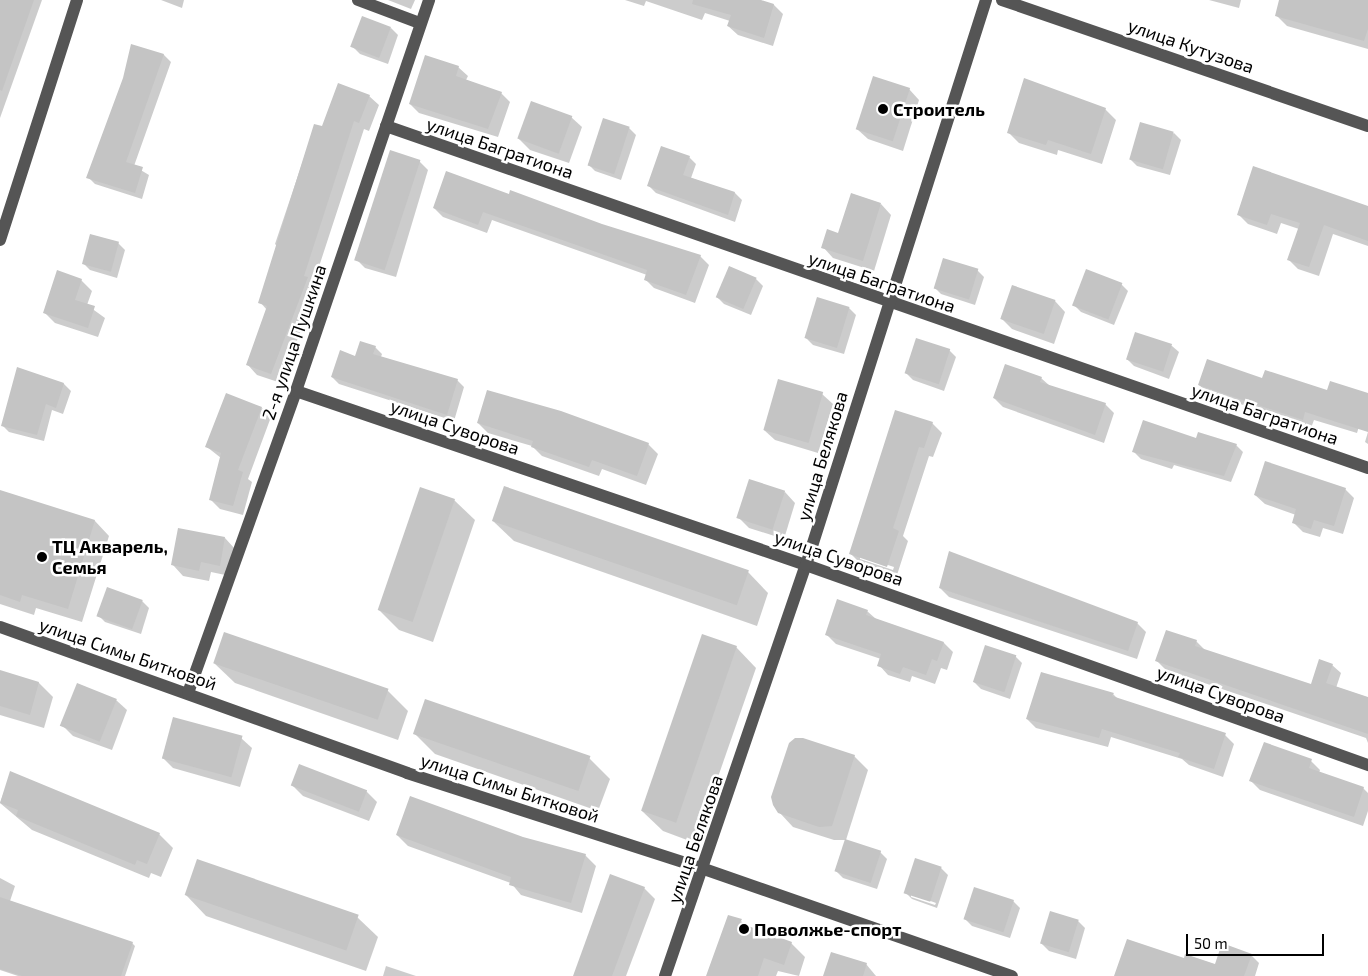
<!DOCTYPE html>
<html>
<head>
<meta charset="utf-8">
<style>
  body { margin:0 }
  #map { position:relative; width:1368px; height:976px; overflow:hidden; background:#fff; font-family:"Exo 2",sans-serif }
  div>[style] { position:absolute }
  .shadow>* { inset:0; background:#0003 }
  .building>* { inset:0; background:#c4c4c4; transform-origin:0 0 }
  .minor>* { height:12px; margin:-6px; padding:0 6px; transform-origin:6px; border-radius:6px; background:#555 }
  .dots>* { width:14px; height:14px; translate:-50% -50%; box-sizing:border-box; border:2px solid #fff; border-radius:50% }
  span { translate:-50% -50%; white-space:nowrap; text-align:center; line-height:1.15; -webkit-text-stroke:5px #fff; paint-order:stroke }
  .street-label { font-size:18px; color:#000 }
  .poi-label { font-size:18px; color:#000; font-weight:700 }
  .left { translate:0 -50%; text-align:left }
  .scale { position:absolute; left:1186px; top:934px; width:138px; height:22px; box-sizing:border-box; border:2px solid #000; border-top:0; padding-left:6px; font-size:15px; line-height:18px; white-space:nowrap; color:#000; -webkit-text-stroke:4px #fff; paint-order:stroke }
</style>
</head>
<body>
<div id="map">
  <div class="shadow">
    <div style="clip-path:polygon(0 0,42px 0,0 118px)"></div>
    <div style="clip-path:polygon(161px 0,184px 0,182px 8px)"></div>
    <div style="clip-path:polygon(388px 0,415px 0,411px 9px)"></div>
    <div style="clip-path:polygon(625px 0,757px 0,774px 5px,783px 14px,773px 46px,738px 35px,728px 26px,730px 21px,705px 13px,702px 20px,646px 1px,644px 6px)"></div>
    <div style="clip-path:polygon(1209px 0,1241px 0,1239px 8px)"></div>
    <div style="clip-path:polygon(1280px 0,1368px 1px,1368px 49px,1287px 26px,1276px 15px)"></div>
    <div style="clip-path:polygon(391px 28px,398px 35px,388px 64px,360px 54px,353px 47px)"></div>
    <div style="clip-path:polygon(132px 46px,164px 55px,171px 62px,134px 166px,149px 175px,142px 199px,95px 184px,88px 177px,124px 79px)"></div>
    <div style="clip-path:polygon(458px 67px,468px 76px,466px 80px,501px 93px,510px 102px,498px 137px,419px 113px,410px 104px)"></div>
    <div style="clip-path:polygon(909px 89px,919px 100px,903px 151px,868px 139px,857px 129px)"></div>
    <div style="clip-path:polygon(369px 96px,379px 105px,369px 131px,364px 129px,313px 285px,317px 288px,281px 383px,257px 375px,248px 365px,267px 310px,260px 302px,278px 247px,275px 244px,315px 125px,322px 128px)"></div>
    <div style="clip-path:polygon(1105px 109px,1116px 120px,1102px 164px,1058px 150px,1057px 155px,1019px 143px,1009px 133px)"></div>
    <div style="clip-path:polygon(571px 117px,582px 127px,569px 163px,530px 150px,519px 139px)"></div>
    <div style="clip-path:polygon(629px 128px,636px 135px,621px 180px,595px 171px,588px 164px)"></div>
    <div style="clip-path:polygon(1174px 133px,1181px 140px,1170px 175px,1137px 166px,1130px 159px)"></div>
    <div style="clip-path:polygon(689px 157px,696px 164px,691px 178px,735px 193px,742px 200px,735px 222px,656px 193px,649px 186px)"></div>
    <div style="clip-path:polygon(419px 161px,428px 170px,396px 277px,365px 268px,356px 259px)"></div>
    <div style="clip-path:polygon(510px 196px,700px 256px,709px 265px,695px 303px,654px 288px,645px 279px,647px 275px,492px 220px,487px 233px,443px 217px,434px 208px)"></div>
    <div style="clip-path:polygon(881px 204px,891px 215px,874px 271px,833px 258px,823px 247px)"></div>
    <div style="clip-path:polygon(1368px 207px,1368px 246px,1333px 234px,1319px 276px,1298px 269px,1288px 259px,1299px 229px,1281px 223px,1277px 234px,1248px 224px,1239px 215px)"></div>
    <div style="clip-path:polygon(118px 243px,125px 250px,117px 278px,90px 270px,83px 263px)"></div>
    <div style="clip-path:polygon(977px 270px,984px 277px,975px 305px,941px 294px,934px 287px)"></div>
    <div style="clip-path:polygon(756px 279px,763px 286px,751px 315px,724px 304px,717px 297px)"></div>
    <div style="clip-path:polygon(81px 280px,92px 291px,87px 305px,105px 318px,98px 337px,55px 323px,44px 312px)"></div>
    <div style="clip-path:polygon(1121px 284px,1128px 291px,1114px 325px,1081px 312px,1074px 305px)"></div>
    <div style="clip-path:polygon(1013px 286px,1055px 301px,1065px 312px,1054px 344px,1012px 329px,1001px 318px)"></div>
    <div style="clip-path:polygon(849px 308px,856px 315px,844px 354px,813px 345px,806px 338px)"></div>
    <div style="clip-path:polygon(1135px 334px,1172px 346px,1179px 352px,1169px 379px,1134px 366px,1127px 359px)"></div>
    <div style="clip-path:polygon(375px 347px,382px 354px,381px 357px,457px 380px,464px 387px,454px 421px,339px 384px,332px 377px,356px 357px)"></div>
    <div style="clip-path:polygon(949px 350px,956px 357px,944px 391px,913px 380px,906px 373px)"></div>
    <div style="clip-path:polygon(18px 369px,64px 384px,71px 391px,63px 414px,52px 410px,44px 441px,9px 432px,2px 425px)"></div>
    <div style="clip-path:polygon(1041px 378px,1050px 386px,1105px 404px,1114px 413px,1104px 443px,1003px 407px,994px 398px)"></div>
    <div style="clip-path:polygon(1263px 379px,1367px 400px,1357px 433px,1314px 420px,1311px 428px,1208px 393px,1199px 385px)"></div>
    <div style="clip-path:polygon(822px 394px,833px 404px,818px 453px,775px 440px,764px 430px)"></div>
    <div style="clip-path:polygon(262px 408px,271px 417px,248px 479px,252px 482px,243px 515px,220px 509px,210px 499px,221px 458px,207px 447px)"></div>
    <div style="clip-path:polygon(478px 423px,648px 444px,658px 454px,646px 485px,602px 469px,599px 476px,542px 456px,532px 446px,488px 433px)"></div>
    <div style="clip-path:polygon(evenodd,932px 423px,942px 433px,933px 457px,929px 456px,903px 536px,908px 541px,897px 575px,860px 563px,850px 553px,932px 423px,860px 556px,894px 567px,893px 570px,860px 559px,860px 556px)"></div>
    <div style="clip-path:polygon(1368px 432px,1368px 444px,1365px 442px)"></div>
    <div style="clip-path:polygon(1197px 439px,1236px 445px,1243px 452px,1231px 482px,1174px 465px,1172px 469px,1141px 459px,1134px 452px)"></div>
    <div style="clip-path:polygon(1345px 489px,1354px 498px,1343px 534px,1323px 528px,1320px 537px,1303px 532px,1293px 522px,1296px 515px,1265px 504px,1255px 495px)"></div>
    <div style="clip-path:polygon(0 492px,95px 521px,109px 536px,82px 622px,36px 608px,34px 615px,0 604px)"></div>
    <div style="clip-path:polygon(785px 492px,795px 503px,784px 539px,749px 528px,739px 518px)"></div>
    <div style="clip-path:polygon(454px 500px,475px 520px,433px 642px,399px 630px,379px 610px)"></div>
    <div style="clip-path:polygon(493px 521px,748px 572px,768px 593px,757px 626px,514px 541px)"></div>
    <div style="clip-path:polygon(225px 538px,235px 549px,230px 576px,211px 572px,209px 581px,183px 576px,173px 565px)"></div>
    <div style="clip-path:polygon(940px 588px,1137px 623px,1146px 632px,1137px 659px,949px 597px)"></div>
    <div style="clip-path:polygon(142px 601px,149px 608px,141px 634px,105px 622px,98px 615px)"></div>
    <div style="clip-path:polygon(867px 611px,876px 619px,944px 643px,953px 652px,947px 670px,941px 668px,935px 684px,912px 676px,910px 682px,888px 675px,879px 665px,881px 659px,836px 644px,827px 635px)"></div>
    <div style="clip-path:polygon(1196px 641px,1205px 650px,1311px 686px,1332px 665px,1341px 673px,1336px 688px,1368px 699px,1368px 743px,1366px 738px,1166px 670px,1157px 661px)"></div>
    <div style="clip-path:polygon(736px 647px,756px 668px,695px 843px,663px 831px,642px 811px)"></div>
    <div style="clip-path:polygon(1015px 656px,1022px 663px,1010px 699px,981px 689px,974px 682px)"></div>
    <div style="clip-path:polygon(214px 663px,387px 690px,408px 711px,398px 740px,235px 683px)"></div>
    <div style="clip-path:polygon(0 671px,39px 683px,53px 697px,44px 728px,0 715px)"></div>
    <div style="clip-path:polygon(1113px 694px,1119px 700px,1225px 735px,1234px 744px,1223px 777px,1189px 765px,1182px 759px,1111px 737px,1108px 747px,1036px 728px,1027px 719px)"></div>
    <div style="clip-path:polygon(116px 700px,127px 710px,112px 750px,73px 736px,62px 725px)"></div>
    <div style="clip-path:polygon(414px 733px,589px 758px,610px 779px,598px 811px,435px 754px)"></div>
    <div style="clip-path:polygon(241px 738px,252px 748px,240px 787px,173px 768px,162px 757px)"></div>
    <div style="clip-path:polygon(854px 756px,868px 770px,846px 840px,834px 840px,793px 827px,779px 812px)"></div>
    <div style="clip-path:polygon(1311px 761px,1320px 770px,1319px 773px,1363px 788px,1368px 793px,1368px 811px,1363px 826px,1260px 790px,1251px 781px)"></div>
    <div style="clip-path:polygon(11px 773px,159px 834px,173px 848px,161px 877px,151px 873px,149px 878px,32px 830px,0 803px)"></div>
    <div style="clip-path:polygon(292px 785px,366px 791px,377px 802px,369px 821px,303px 796px)"></div>
    <div style="clip-path:polygon(397px 835px,522px 838px,585px 855px,596px 866px,582px 913px,521px 895px,511px 883px,408px 846px)"></div>
    <div style="clip-path:polygon(880px 852px,887px 859px,877px 889px,843px 878px,836px 871px)"></div>
    <div style="clip-path:polygon(evenodd,941px 868px,948px 875px,937px 908px,912px 899px,905px 892px,941px 868px,911px 894px,936px 903px,935px 905px,911px 897px,911px 894px)"></div>
    <div style="clip-path:polygon(0 878px,15px 886px,10px 901px,132px 943px,135px 946px,125px 976px,18px 976px,0 970px)"></div>
    <div style="clip-path:polygon(644px 888px,655px 899px,626px 976px,575px 976px)"></div>
    <div style="clip-path:polygon(186px 895px,357px 917px,378px 937px,366px 971px,206px 916px)"></div>
    <div style="clip-path:polygon(1013px 901px,1020px 908px,1010px 938px,972px 926px,965px 919px)"></div>
    <div style="clip-path:polygon(741px 921px,748px 928px,791px 943px,805px 957px,799px 976px,778px 971px,776px 976px,707px 976px)"></div>
    <div style="clip-path:polygon(1078px 921px,1085px 928px,1076px 959px,1049px 951px,1042px 944px)"></div>
    <div style="clip-path:polygon(1251px 955px,1259px 963px,1255px 976px,1117px 976px,1184px 960px,1215px 966px)"></div>
    <div style="clip-path:polygon(866px 964px,876px 976px,825px 976px)"></div>
    <div style="clip-path:polygon(386px 966px,416px 976px,383px 976px)"></div>
  </div>
  <div class="building">
    <div style="clip-path:polygon(0 0,34px 0,2px 91px,0 90px)"></div>
    <div style="clip-path:polygon(693px 0,761px 0,774px 4px,764px 38px,727px 26px,731px 15px,692px 4px)"></div>
    <div style="clip-path:polygon(1279px 0,1368px 0,1368px 29px,1364px 41px,1275px 16px)"></div>
    <div style="left:362px;top:16px;width:31px;height:33px;rotate:21deg"></div>
    <div style="clip-path:polygon(131px 44px,164px 54px,126px 162px,143px 167px,135px 193px,86px 178px,123px 78px)"></div>
    <div style="clip-path:polygon(425px 55px,459px 66px,456px 76px,502px 92px,488px 129px,409px 104px)"></div>
    <div style="left:873px;top:76px;width:39px;height:56px;rotate:18deg"></div>
    <div style="clip-path:polygon(1024px 78px,1106px 108px,1091px 154px,1048px 140px,1046px 145px,1007px 133px)"></div>
    <div style="clip-path:polygon(338px 83px,370px 95px,359px 123px,354px 121px,304px 276px,308px 277px,271px 374px,246px 365px,267px 306px,258px 303px,314px 124px,322px 126px)"></div>
    <div style="left:531px;top:101px;width:44px;height:40px;rotate:20deg"></div>
    <div style="left:603px;top:118px;width:28px;height:50px;rotate:18deg"></div>
    <div style="left:1140px;top:122px;width:35px;height:39px;rotate:16deg"></div>
    <div style="clip-path:polygon(661px 146px,690px 156px,683px 175px,735px 192px,728px 215px,647px 186px)"></div>
    <div style="left:390px;top:150px;width:32px;height:116px;rotate:18deg"></div>
    <div style="clip-path:polygon(1253px 166px,1368px 206px,1368px 241px,1324px 225px,1309px 267px,1287px 260px,1300px 223px,1271px 214px,1267px 225px,1237px 215px)"></div>
    <div style="clip-path:polygon(446px 171px,509px 194px,510px 190px,602px 224px,701px 255px,686px 295px,644px 280px,647px 270px,483px 212px,478px 225px,433px 208px)"></div>
    <div style="clip-path:polygon(851px 193px,881px 203px,863px 261px,821px 248px,827px 229px,838px 233px)"></div>
    <div style="left:90px;top:234px;width:30px;height:31px;rotate:15deg"></div>
    <div style="left:943px;top:258px;width:37px;height:32px;rotate:17deg"></div>
    <div style="left:729px;top:266px;width:30px;height:34px;rotate:23deg"></div>
    <div style="left:1086px;top:269px;width:39px;height:39px;rotate:21deg"></div>
    <div style="clip-path:polygon(57px 270px,82px 279px,75px 300px,95px 306px,88px 328px,43px 313px)"></div>
    <div style="left:1012px;top:285px;width:46px;height:36px;rotate:19deg"></div>
    <div style="left:817px;top:297px;width:34px;height:43px;rotate:17deg"></div>
    <div style="left:1135px;top:332px;width:39px;height:29px;rotate:18deg"></div>
    <div style="left:916px;top:338px;width:36px;height:37px;rotate:18deg"></div>
    <div style="clip-path:polygon(360px 341px,376px 346px,373px 354px,458px 379px,447px 415px,331px 377px,340px 350px,355px 356px)"></div>
    <div style="clip-path:polygon(1207px 359px,1262px 378px,1265px 370px,1327px 390px,1330px 381px,1368px 393px,1368px 432px,1305px 412px,1303px 420px,1198px 385px)"></div>
    <div style="clip-path:polygon(1005px 364px,1042px 377px,1040px 382px,1106px 403px,1095px 435px,993px 398px)"></div>
    <div style="clip-path:polygon(17px 367px,64px 383px,56px 408px,46px 404px,37px 435px,1px 426px)"></div>
    <div style="left:778px;top:379px;width:47px;height:53px;rotate:16deg"></div>
    <div style="clip-path:polygon(487px 390px,561px 411px,649px 443px,637px 476px,592px 460px,589px 467px,531px 447px,533px 441px,477px 423px)"></div>
    <div style="clip-path:polygon(226px 393px,262px 407px,238px 470px,243px 472px,233px 506px,209px 500px,221px 453px,205px 447px)"></div>
    <div style="clip-path:polygon(895px 410px,933px 422px,924px 448px,919px 447px,893px 528px,899px 531px,887px 567px,849px 554px)"></div>
    <div style="clip-path:polygon(1143px 420px,1196px 438px,1198px 432px,1237px 444px,1224px 476px,1132px 452px)"></div>
    <div style="clip-path:polygon(1265px 461px,1346px 488px,1334px 526px,1314px 520px,1311px 529px,1292px 523px,1296px 509px,1254px 495px)"></div>
    <div style="left:749px;top:479px;width:38px;height:41px;rotate:18deg"></div>
    <div style="left:504px;top:486px;width:259px;height:37px;rotate:19deg"></div>
    <div style="left:420px;top:487px;width:37px;height:130px;rotate:19deg"></div>
    <div style="clip-path:polygon(0 490px,95px 520px,68px 609px,22px 595px,20px 602px,0 595px)"></div>
    <div style="clip-path:polygon(178px 528px,225px 537px,220px 566px,201px 562px,199px 571px,171px 565px)"></div>
    <div style="clip-path:polygon(949px 551px,1138px 622px,1128px 651px,939px 588px)"></div>
    <div style="left:107px;top:587px;width:38px;height:31px;rotate:20deg"></div>
    <div style="clip-path:polygon(837px 599px,868px 610px,866px 615px,944px 642px,937px 661px,932px 659px,926px 675px,903px 667px,900px 674px,877px 666px,881px 654px,825px 635px)"></div>
    <div style="clip-path:polygon(1166px 630px,1197px 640px,1195px 646px,1311px 684px,1319px 659px,1333px 664px,1326px 683px,1368px 697px,1368px 734px,1155px 661px)"></div>
    <div style="left:224px;top:632px;width:174px;height:33px;rotate:19deg"></div>
    <div style="left:702px;top:634px;width:37px;height:187px;rotate:19deg"></div>
    <div style="left:985px;top:645px;width:33px;height:39px;rotate:18deg"></div>
    <div style="clip-path:polygon(0 670px,39px 682px,30px 715px,0 706px)"></div>
    <div style="clip-path:polygon(1041px 672px,1114px 693px,1112px 696px,1226px 733px,1214px 769px,1178px 757px,1180px 753px,1102px 729px,1099px 738px,1026px 719px)"></div>
    <div style="left:77px;top:683px;width:43px;height:46px;rotate:22deg"></div>
    <div style="left:425px;top:699px;width:175px;height:37px;rotate:19deg"></div>
    <div style="left:173px;top:717px;width:72px;height:43px;rotate:15deg"></div>
    <div style="clip-path:polygon(795px 738px,803px 738px,855px 755px,832px 826px,819px 827px,778px 813px,773px 805px,771px 797px,789px 743px)"></div>
    <div style="clip-path:polygon(1264px 742px,1312px 759px,1309px 768px,1364px 787px,1354px 817px,1249px 781px)"></div>
    <div style="left:299px;top:764px;width:73px;height:23px;rotate:21deg"></div>
    <div style="clip-path:polygon(10px 771px,160px 833px,147px 864px,137px 860px,135px 865px,16px 816px,18px 810px,0 803px)"></div>
    <div style="clip-path:polygon(410px 796px,523px 837px,586px 854px,571px 903px,509px 885px,511px 877px,396px 835px)"></div>
    <div style="left:845px;top:839px;width:38px;height:34px;rotate:18deg"></div>
    <div style="left:915px;top:858px;width:28px;height:37px;rotate:18deg"></div>
    <div style="left:197px;top:859px;width:171px;height:38px;rotate:19deg"></div>
    <div style="clip-path:polygon(610px 874px,645px 887px,612px 976px,573px 976px)"></div>
    <div style="left:974px;top:887px;width:42px;height:34px;rotate:18deg"></div>
    <div style="clip-path:polygon(0 897px,133px 942px,121px 976px,22px 976px,0 969px)"></div>
    <div style="left:1050px;top:911px;width:30px;height:34px;rotate:17deg"></div>
    <div style="clip-path:polygon(728px 915px,742px 919px,740px 923px,792px 942px,784px 965px,764px 958px,758px 976px,706px 976px)"></div>
    <div style="clip-path:polygon(1127px 939px,1184px 958px,1185px 954px,1215px 964px,1222px 943px,1252px 954px,1244px 976px,1114px 976px)"></div>
    <div style="clip-path:polygon(831px 952px,867px 963px,863px 976px,823px 976px)"></div>
  </div>
  <div class="minor">
    <div style="left:358px;top:0;width:66px;rotate:20.4deg"></div>
    <div style="left:1002px;top:0;width:387px;rotate:19deg"></div>
    <div style="left:386px;top:126px;width:1040px;rotate:19.2deg"></div>
    <div style="left:0;top:240px;width:252px;rotate:-72.2deg"></div>
    <div style="left:296px;top:391px;width:539px;rotate:18.84deg"></div>
    <div style="left:806px;top:565px;width:597px;rotate:19.59deg"></div>
    <div style="left:0;top:627px;width:432px;rotate:19.7deg"></div>
    <div style="left:407px;top:773px;width:312px;rotate:17.9deg"></div>
    <div style="left:704px;top:869px;width:326px;rotate:19.2deg"></div>
    <div style="left:188px;top:693px;width:321px;rotate:-70.3deg"></div>
    <div style="left:296px;top:391px;width:413px;rotate:-71.2deg"></div>
    <div style="left:665px;top:976px;width:435px;rotate:-71.1deg"></div>
    <div style="left:806px;top:565px;width:593px;rotate:-72.33deg"></div>
  </div>
  <div class="dots">
    <div style="left:883px;top:109px;background:#000"></div>
    <div style="left:42px;top:557px;background:#000"></div>
    <div style="left:744px;top:929px;background:#000"></div>
  </div>
  <div class="street-label">
    <span style="left:1191px;top:46px;rotate:19deg">улица Кутузова</span>
    <span style="left:500px;top:148px;rotate:19deg">улица Багратиона</span>
    <span style="left:882px;top:282px;rotate:19deg">улица Багратиона</span>
    <span style="left:294px;top:342px;rotate:-71deg">2-я улица Пушкина</span>
    <span style="left:1265px;top:414px;rotate:19deg">улица Багратиона</span>
    <span style="left:455px;top:427px;rotate:19deg">улица Суворова</span>
    <span style="left:822px;top:456px;rotate:-73deg">улица Белякова</span>
    <span style="left:839px;top:558px;rotate:19deg">улица Суворова</span>
    <span style="left:128px;top:654px;rotate:19deg">улица Симы Битковой</span>
    <span style="left:1221px;top:694px;rotate:20deg">улица Суворова</span>
    <span style="left:510px;top:788px;rotate:18deg">улица Симы Битковой</span>
    <span style="left:695px;top:839px;rotate:-71deg">улица Белякова</span>
  </div>
  <div class="poi-label">
    <span class="left" style="left:893px;top:109px">Строитель</span>
    <span class="left" style="left:52px;top:557px">ТЦ Акварель,<br>Семья</span>
    <span class="left" style="left:754px;top:929px">Поволжье-спорт</span>
  </div>
  <div class="scale">50 m</div>
</div>
</body>
</html>
